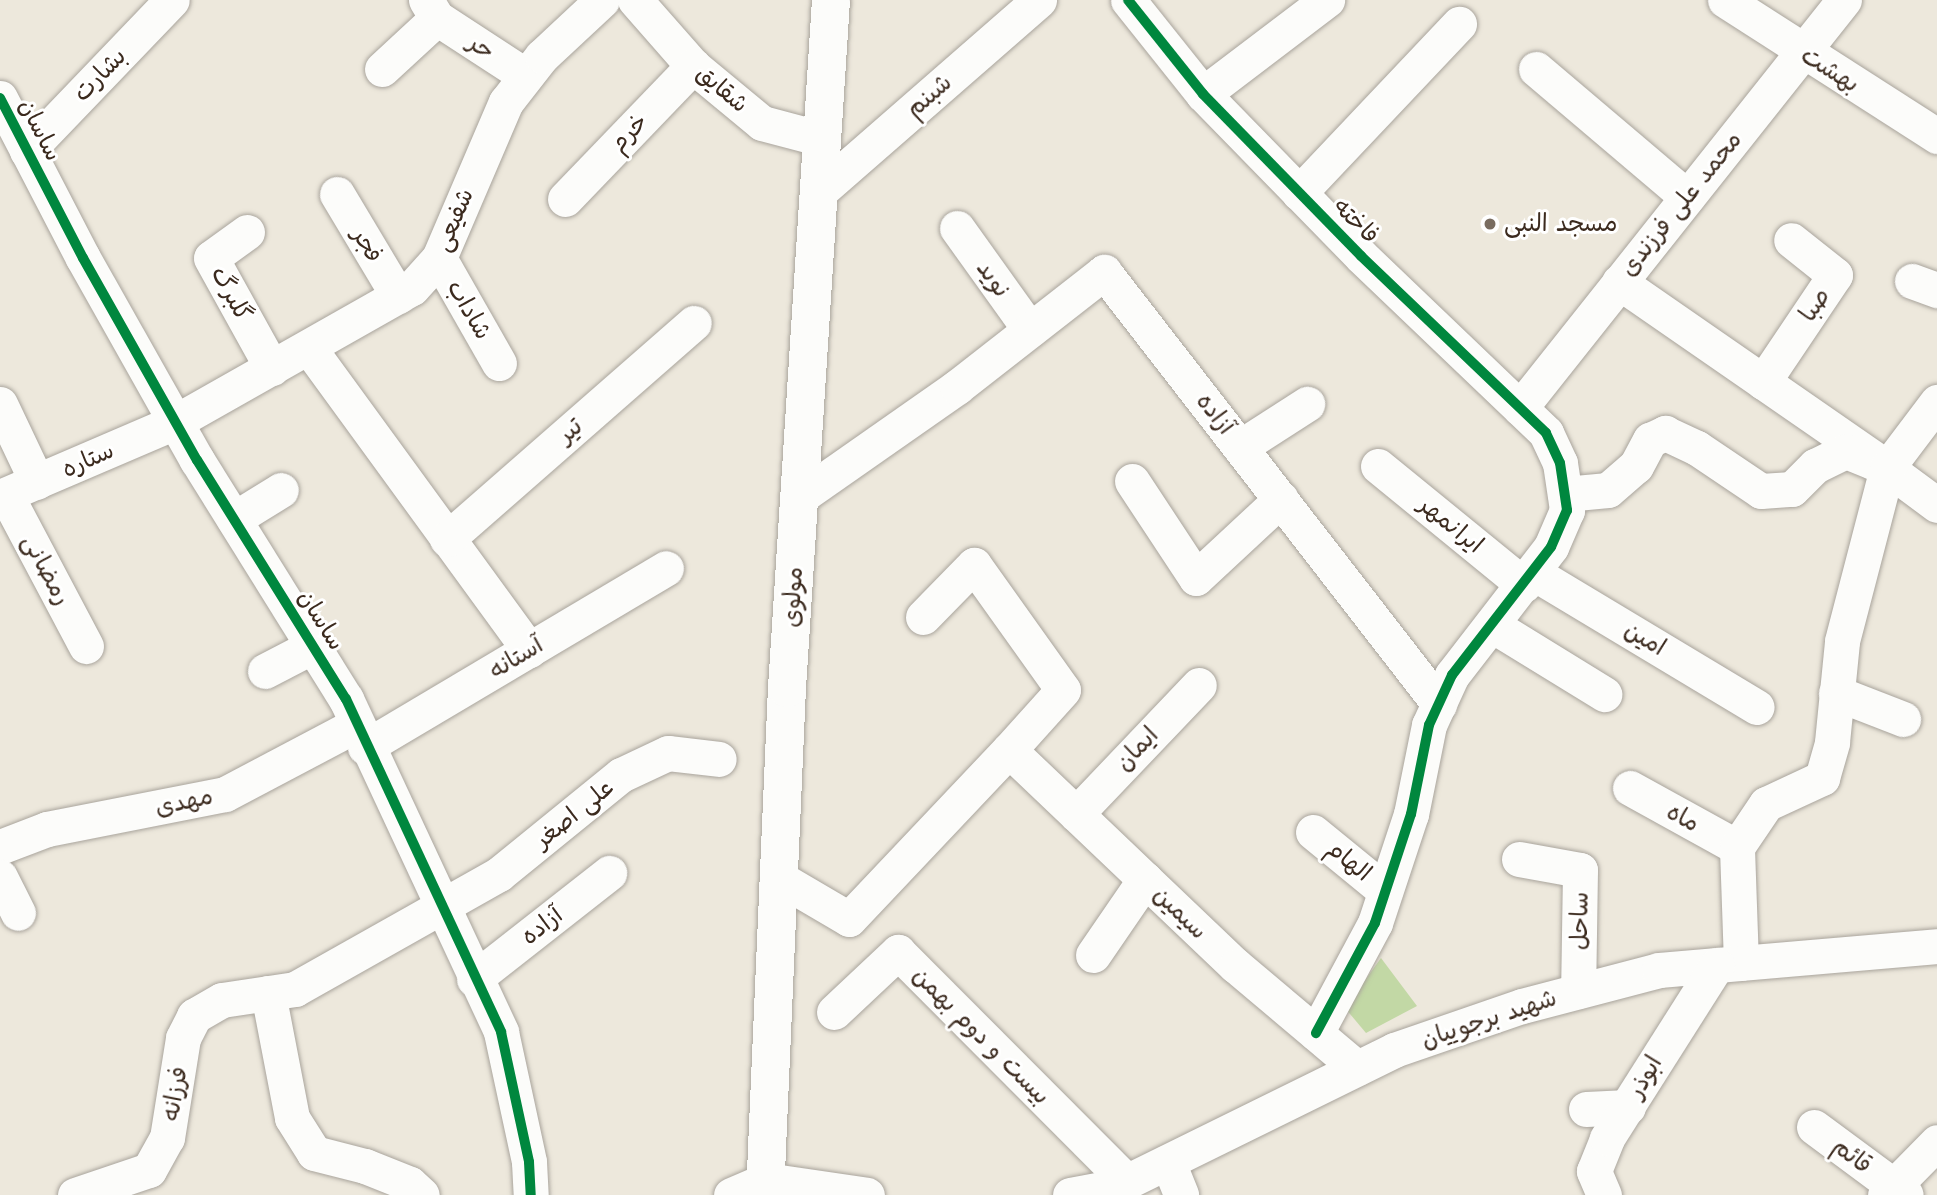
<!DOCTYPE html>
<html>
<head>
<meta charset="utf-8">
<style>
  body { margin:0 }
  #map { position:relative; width:1937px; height:1195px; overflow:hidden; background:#ede8dc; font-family:"Comic Neue","Playpen Sans Arabic",sans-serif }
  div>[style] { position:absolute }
  .green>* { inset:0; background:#c2d8a5 }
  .roads { filter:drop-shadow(0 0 2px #a9a49c) drop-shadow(0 0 2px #a9a49c) }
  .minor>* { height:35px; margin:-17.5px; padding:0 17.5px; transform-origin:17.5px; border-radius:17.5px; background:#fcfcfa }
  .major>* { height:38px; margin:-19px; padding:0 19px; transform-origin:19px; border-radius:19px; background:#fcfcfa }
  .cycleway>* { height:10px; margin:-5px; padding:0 5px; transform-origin:5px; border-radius:5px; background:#00873e }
  .dots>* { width:19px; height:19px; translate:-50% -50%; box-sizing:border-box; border:4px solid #fff; border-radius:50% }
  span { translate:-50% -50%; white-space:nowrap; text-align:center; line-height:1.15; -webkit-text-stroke:6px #fff; paint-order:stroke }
  .street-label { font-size:24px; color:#3b2a1e }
  .poi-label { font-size:24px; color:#3b2a1e }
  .left { translate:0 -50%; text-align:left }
</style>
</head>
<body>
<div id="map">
  <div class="green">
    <div style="clip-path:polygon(1381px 958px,1417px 1006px,1366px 1033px,1345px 1008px)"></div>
  </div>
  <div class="roads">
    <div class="minor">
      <div style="left:426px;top:0;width:21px;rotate:59deg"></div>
      <div style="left:437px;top:18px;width:106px;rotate:33.1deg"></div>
      <div style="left:635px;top:0;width:88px;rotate:48.7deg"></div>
      <div style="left:693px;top:66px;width:89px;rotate:39.6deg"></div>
      <div style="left:762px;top:123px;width:62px;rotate:14.9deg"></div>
      <div style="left:1128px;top:0;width:120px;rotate:51.4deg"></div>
      <div style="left:1203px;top:94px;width:226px;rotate:45.7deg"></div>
      <div style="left:1361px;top:256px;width:256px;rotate:43.7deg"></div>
      <div style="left:1546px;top:433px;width:33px;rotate:65deg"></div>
      <div style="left:1560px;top:463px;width:48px;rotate:81.5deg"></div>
      <div style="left:1567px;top:510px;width:40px;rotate:113.4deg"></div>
      <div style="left:1551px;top:547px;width:162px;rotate:127.7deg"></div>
      <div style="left:1452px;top:675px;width:55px;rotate:114.7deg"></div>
      <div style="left:1429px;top:725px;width:91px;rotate:101.4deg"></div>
      <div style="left:1411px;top:814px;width:115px;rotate:108.3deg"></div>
      <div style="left:1375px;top:923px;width:125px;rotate:118.2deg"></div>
      <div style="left:1725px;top:0;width:252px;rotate:32.7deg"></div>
      <div style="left:382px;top:69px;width:75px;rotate:-42.8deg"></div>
      <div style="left:1536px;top:69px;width:198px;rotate:40.3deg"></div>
      <div style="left:1203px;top:94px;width:156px;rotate:-37.2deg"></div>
      <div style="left:0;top:98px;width:180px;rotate:62.6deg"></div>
      <div style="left:83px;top:258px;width:232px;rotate:60.6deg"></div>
      <div style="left:197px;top:460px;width:282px;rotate:58.1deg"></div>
      <div style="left:346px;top:699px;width:367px;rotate:65deg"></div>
      <div style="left:501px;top:1032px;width:133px;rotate:77.8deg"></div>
      <div style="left:529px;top:1162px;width:33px;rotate:87deg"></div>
      <div style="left:27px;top:151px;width:209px;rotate:-46.2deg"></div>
      <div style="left:819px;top:192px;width:292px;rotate:-41.1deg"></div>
      <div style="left:1299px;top:193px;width:233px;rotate:-46.6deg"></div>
      <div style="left:337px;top:194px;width:119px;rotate:59.1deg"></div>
      <div style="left:565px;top:199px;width:185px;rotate:-46.1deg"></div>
      <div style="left:957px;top:228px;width:125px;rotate:54.4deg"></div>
      <div style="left:247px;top:232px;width:44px;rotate:144.2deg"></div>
      <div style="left:211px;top:258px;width:126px;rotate:61deg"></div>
      <div style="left:439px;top:258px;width:121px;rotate:60.3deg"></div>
      <div style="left:1912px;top:281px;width:27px;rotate:20deg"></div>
      <div style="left:1619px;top:282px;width:309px;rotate:34.7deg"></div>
      <div style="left:309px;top:348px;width:374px;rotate:53.9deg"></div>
      <div style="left:1763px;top:382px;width:129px;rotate:-56.1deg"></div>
      <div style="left:1835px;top:275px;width:56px;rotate:-141.5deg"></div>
      <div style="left:0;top:404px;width:86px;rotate:64.6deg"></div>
      <div style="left:1520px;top:408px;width:521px;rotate:-51.55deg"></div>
      <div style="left:1240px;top:447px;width:80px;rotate:-32.7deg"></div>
      <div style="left:1378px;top:466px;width:188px;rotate:39.2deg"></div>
      <div style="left:1132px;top:481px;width:116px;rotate:56.6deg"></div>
      <div style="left:1196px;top:578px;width:116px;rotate:-42.9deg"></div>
      <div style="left:1565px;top:494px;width:43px;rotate:-5.3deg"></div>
      <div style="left:1608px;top:490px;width:37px;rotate:-41deg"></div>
      <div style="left:1636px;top:466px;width:30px;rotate:-62deg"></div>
      <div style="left:1650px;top:440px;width:17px;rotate:-25deg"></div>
      <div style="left:1665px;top:433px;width:35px;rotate:25deg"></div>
      <div style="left:1697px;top:448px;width:77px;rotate:33.9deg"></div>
      <div style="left:1761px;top:491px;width:31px;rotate:-4deg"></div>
      <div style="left:1792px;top:489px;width:33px;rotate:-45deg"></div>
      <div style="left:1815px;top:466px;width:34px;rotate:-26deg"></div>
      <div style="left:1846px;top:451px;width:44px;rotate:22.5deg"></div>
      <div style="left:1887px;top:468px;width:62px;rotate:36.5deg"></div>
      <div style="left:6px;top:495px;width:171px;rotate:62.1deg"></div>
      <div style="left:0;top:497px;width:190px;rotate:-23.2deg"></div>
      <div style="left:175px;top:422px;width:272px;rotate:-29.5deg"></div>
      <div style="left:412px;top:288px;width:40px;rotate:-48deg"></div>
      <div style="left:439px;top:258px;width:170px;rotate:-66.8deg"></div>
      <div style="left:506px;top:102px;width:58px;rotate:-52deg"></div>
      <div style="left:542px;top:56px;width:82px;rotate:-43deg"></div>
      <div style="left:800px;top:497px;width:192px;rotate:-35deg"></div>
      <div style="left:957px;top:387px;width:187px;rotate:-38deg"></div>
      <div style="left:1104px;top:272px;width:547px;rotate:52.21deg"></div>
      <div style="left:234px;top:519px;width:55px;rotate:-31.7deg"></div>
      <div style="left:447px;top:539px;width:328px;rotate:-41.2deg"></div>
      <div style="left:1532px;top:572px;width:262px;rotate:31deg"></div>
      <div style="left:923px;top:617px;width:73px;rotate:-45.6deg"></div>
      <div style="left:974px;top:565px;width:153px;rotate:54.5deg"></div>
      <div style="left:1063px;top:690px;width:81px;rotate:132deg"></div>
      <div style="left:1009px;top:750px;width:313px;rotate:43.6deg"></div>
      <div style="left:1236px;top:966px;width:158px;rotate:40.1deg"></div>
      <div style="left:1492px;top:625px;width:132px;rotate:31.6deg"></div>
      <div style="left:265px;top:671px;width:54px;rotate:-27.5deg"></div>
      <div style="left:1836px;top:693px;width:72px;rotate:21.2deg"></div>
      <div style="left:365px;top:747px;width:350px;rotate:-30.7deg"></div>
      <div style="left:1630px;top:788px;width:122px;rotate:28.9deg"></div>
      <div style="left:1076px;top:814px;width:178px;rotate:-46.4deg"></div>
      <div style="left:1313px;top:832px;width:93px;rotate:39.3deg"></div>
      <div style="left:0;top:847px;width:50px;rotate:-21deg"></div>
      <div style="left:47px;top:829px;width:181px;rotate:-11.1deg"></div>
      <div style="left:225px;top:794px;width:148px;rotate:-27.8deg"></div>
      <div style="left:1519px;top:859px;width:62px;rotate:10.2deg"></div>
      <div style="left:1580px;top:870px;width:121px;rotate:90.9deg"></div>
      <div style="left:0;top:877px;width:40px;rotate:63.4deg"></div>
      <div style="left:779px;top:878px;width:81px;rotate:30.4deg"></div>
      <div style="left:849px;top:919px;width:233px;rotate:-46.6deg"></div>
      <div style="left:1093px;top:955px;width:92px;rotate:-55.6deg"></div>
      <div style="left:1741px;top:963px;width:116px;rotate:-92deg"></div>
      <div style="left:1737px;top:847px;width:52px;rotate:-56deg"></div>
      <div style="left:1766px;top:804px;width:62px;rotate:-24.9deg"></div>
      <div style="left:1822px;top:778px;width:37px;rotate:-74deg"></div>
      <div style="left:1832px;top:742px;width:101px;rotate:-84.3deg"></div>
      <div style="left:1842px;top:641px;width:179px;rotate:-75.4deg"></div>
      <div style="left:1887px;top:468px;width:83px;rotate:-52.9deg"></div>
      <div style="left:474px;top:979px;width:172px;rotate:-38.1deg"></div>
      <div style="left:268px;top:993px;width:127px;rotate:79.1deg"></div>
      <div style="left:292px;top:1118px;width:41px;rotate:57.8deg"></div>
      <div style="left:314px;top:1153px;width:53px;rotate:14.3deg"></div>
      <div style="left:365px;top:1166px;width:48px;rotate:21.8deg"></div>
      <div style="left:410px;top:1184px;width:16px;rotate:43deg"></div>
      <div style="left:834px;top:1012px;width:88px;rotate:-43.2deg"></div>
      <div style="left:898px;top:952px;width:325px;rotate:45.1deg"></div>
      <div style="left:1586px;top:1109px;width:42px;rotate:-2.7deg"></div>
      <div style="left:1814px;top:1127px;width:114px;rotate:36.5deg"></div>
      <div style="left:1168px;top:1162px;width:35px;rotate:68deg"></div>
      <div style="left:75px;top:1195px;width:78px;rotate:-18.7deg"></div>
      <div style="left:149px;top:1170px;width:37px;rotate:-61deg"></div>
      <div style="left:167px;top:1138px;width:101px;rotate:-80.9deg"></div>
      <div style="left:183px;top:1038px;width:25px;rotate:-63deg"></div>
      <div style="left:194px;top:1016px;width:32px;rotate:-30deg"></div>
      <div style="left:222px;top:1000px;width:74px;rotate:-8.6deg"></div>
      <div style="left:295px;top:989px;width:234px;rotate:-29.4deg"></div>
      <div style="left:499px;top:874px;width:157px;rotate:-39.1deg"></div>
      <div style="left:621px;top:775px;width:52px;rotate:-25.1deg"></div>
      <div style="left:668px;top:753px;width:51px;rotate:6.7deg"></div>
      <div style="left:731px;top:1195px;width:38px;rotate:-23deg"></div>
      <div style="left:766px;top:1180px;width:102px;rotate:8.4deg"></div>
      <div style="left:1070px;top:1195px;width:49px;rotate:-10.6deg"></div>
      <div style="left:1118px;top:1186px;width:308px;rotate:-26.2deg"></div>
      <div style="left:1394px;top:1050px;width:135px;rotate:-19deg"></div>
      <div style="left:1522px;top:1006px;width:142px;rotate:-14.7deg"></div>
      <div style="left:1659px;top:970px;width:279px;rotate:-4.9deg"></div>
      <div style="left:1604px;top:1195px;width:26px;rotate:-113deg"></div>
      <div style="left:1594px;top:1171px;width:35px;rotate:-68deg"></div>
      <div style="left:1607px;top:1138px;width:205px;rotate:-57.6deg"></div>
      <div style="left:1885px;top:1195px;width:74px;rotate:-45.5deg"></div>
    </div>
    <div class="major">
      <div style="left:765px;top:1195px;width:507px;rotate:-87.52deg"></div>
      <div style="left:787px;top:688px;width:689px;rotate:-86.34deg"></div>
    </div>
  </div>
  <div class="cycleway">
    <div style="left:1128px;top:0;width:120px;rotate:51.4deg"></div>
    <div style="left:1203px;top:94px;width:226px;rotate:45.7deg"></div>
    <div style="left:1361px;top:256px;width:256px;rotate:43.7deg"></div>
    <div style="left:1546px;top:433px;width:33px;rotate:65deg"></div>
    <div style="left:1560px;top:463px;width:48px;rotate:81.5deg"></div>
    <div style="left:1567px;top:510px;width:40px;rotate:113.4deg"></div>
    <div style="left:1551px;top:547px;width:162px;rotate:127.7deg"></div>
    <div style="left:1452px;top:675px;width:55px;rotate:114.7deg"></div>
    <div style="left:1429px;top:725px;width:91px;rotate:101.4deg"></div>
    <div style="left:1411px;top:814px;width:115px;rotate:108.3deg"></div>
    <div style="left:1375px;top:923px;width:125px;rotate:118.2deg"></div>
    <div style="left:0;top:98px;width:180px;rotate:62.6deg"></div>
    <div style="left:83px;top:258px;width:232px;rotate:60.6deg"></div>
    <div style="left:197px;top:460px;width:282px;rotate:58.1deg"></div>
    <div style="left:346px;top:699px;width:367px;rotate:65deg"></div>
    <div style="left:501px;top:1032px;width:133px;rotate:77.8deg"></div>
    <div style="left:529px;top:1162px;width:33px;rotate:87deg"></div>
  </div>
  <div class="dots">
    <div style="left:1490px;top:224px;background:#796c60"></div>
  </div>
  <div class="street-label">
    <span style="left:481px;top:47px;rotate:33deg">حر</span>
    <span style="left:1830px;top:70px;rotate:32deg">بهشت</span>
    <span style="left:100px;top:75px;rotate:-46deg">بشارت</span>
    <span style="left:722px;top:89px;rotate:40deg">شقایق</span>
    <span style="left:929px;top:96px;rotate:-41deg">شبنم</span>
    <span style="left:40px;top:130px;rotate:63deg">ساسان</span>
    <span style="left:629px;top:133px;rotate:-46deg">خرم</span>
    <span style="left:1681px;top:204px;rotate:-51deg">محمد علی فرزندی</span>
    <span style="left:454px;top:220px;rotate:-67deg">شفیعی</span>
    <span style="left:1356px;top:221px;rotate:45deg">فاخته</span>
    <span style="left:367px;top:245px;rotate:59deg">فجر</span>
    <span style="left:993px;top:279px;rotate:54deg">نوید</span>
    <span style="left:231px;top:294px;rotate:61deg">گلبرگ</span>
    <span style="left:1815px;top:305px;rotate:-56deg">صبا</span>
    <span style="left:469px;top:310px;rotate:60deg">شاداب</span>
    <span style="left:1215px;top:414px;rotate:52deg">آزاده</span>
    <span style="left:570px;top:431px;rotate:-41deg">تیر</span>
    <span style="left:88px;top:460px;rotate:-24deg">ستاره</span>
    <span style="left:1451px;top:525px;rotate:39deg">ایرانمهر</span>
    <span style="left:46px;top:570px;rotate:62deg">رمضانی</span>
    <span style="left:793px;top:597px;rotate:-86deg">مولوی</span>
    <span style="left:321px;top:620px;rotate:58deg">ساسان</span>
    <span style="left:1645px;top:639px;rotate:31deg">امین</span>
    <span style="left:516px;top:658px;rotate:-31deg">آستانه</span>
    <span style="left:1137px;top:749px;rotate:-46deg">ایمان</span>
    <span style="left:184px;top:802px;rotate:-12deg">مهدی</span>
    <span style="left:574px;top:814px;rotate:-39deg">علی اصغر</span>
    <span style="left:1683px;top:818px;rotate:29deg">ماه</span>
    <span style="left:1349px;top:861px;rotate:39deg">الهام</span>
    <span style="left:1180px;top:913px;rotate:44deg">سیمین</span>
    <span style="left:1580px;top:921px;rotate:-89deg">ساحل</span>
    <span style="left:542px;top:926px;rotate:-38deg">آزاده</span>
    <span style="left:1489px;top:1019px;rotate:-18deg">شهید برجوییان</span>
    <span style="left:981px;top:1036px;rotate:45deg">بیست و دوم بهمن</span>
    <span style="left:1645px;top:1077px;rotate:-60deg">ابوذر</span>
    <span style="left:175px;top:1094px;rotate:-80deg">فرزانه</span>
    <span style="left:1852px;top:1156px;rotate:37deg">قائم</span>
  </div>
  <div class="poi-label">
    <span class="left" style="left:1504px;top:224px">مسجد النبی</span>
  </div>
</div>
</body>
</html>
